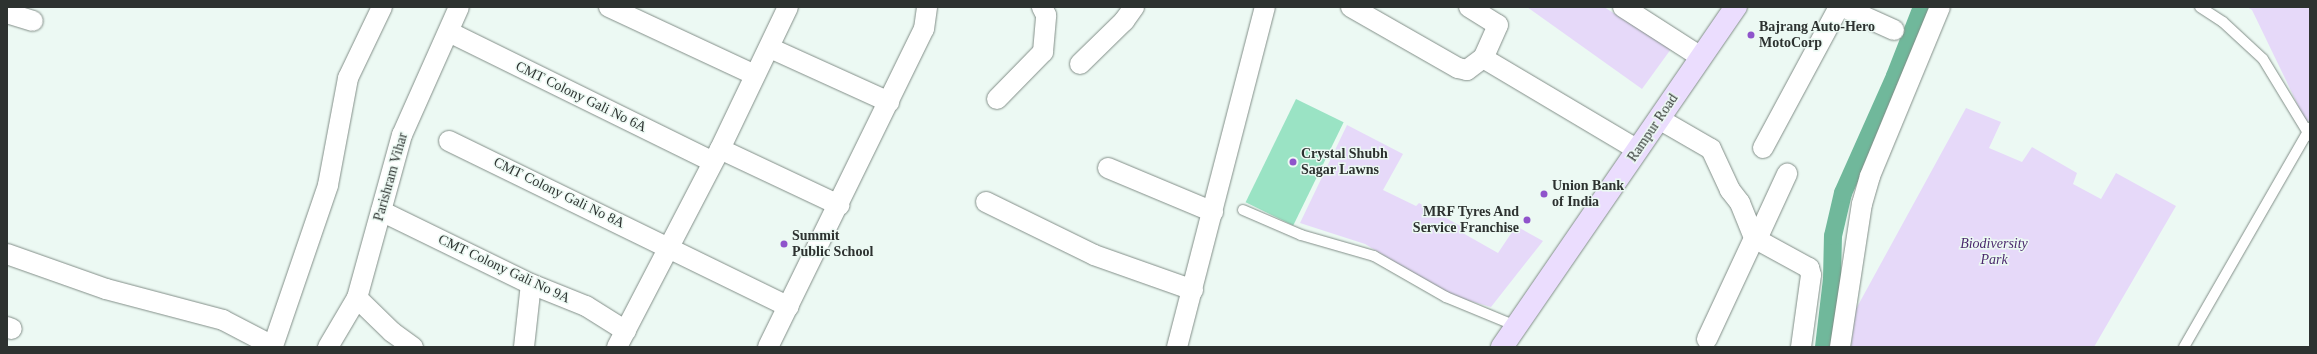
<!DOCTYPE html>
<html>
<head>
<meta charset="utf-8">
<style>
  body { margin:0 }
  #map { position:relative; width:2317px; height:354px; overflow:hidden; background:#ecf9f3; font-family:"Times New Roman",serif }
  div>[style] { position:absolute }
  .green>* { inset:0; background:#e6d9f9 }
  .canal>* { height:18px; margin:-9px; padding:0 9px; transform-origin:9px; border-radius:9px; background:#70b89b }
  .building>* { inset:0; background:#9ae3c4; transform-origin:0 0 }
  .roads { filter:drop-shadow(0 0 1px #828e88) drop-shadow(0 0 1px #828e88) }
  .service>* { height:10px; margin:-5px; padding:0 5px; transform-origin:5px; border-radius:5px; background:#fff }
  .minor>* { height:20px; margin:-10px; padding:0 10px; transform-origin:10px; border-radius:10px; background:#fff }
  .primary>* { height:22px; margin:-11px; padding:0 11px; transform-origin:11px; border-radius:11px; background:#ebddfe }
  .dots>* { width:11px; height:11px; translate:-50% -50%; box-sizing:border-box; border:2px solid #ecf9f3; border-radius:50% }
  span { translate:-50% -50%; white-space:nowrap; text-align:center; line-height:1.15; -webkit-text-stroke:3px #ecf9f3; paint-order:stroke }
  .poi-label { font-size:14px; color:#2d3230; font-weight:700 }
  .left { translate:0 -50%; text-align:left }
  .right { translate:-100% -50%; text-align:right }
  .street-label { font-size:14px; color:#2d3230 }
  .park-label { font-size:14px; color:#4b296d; font-style:italic }
  .frame { position:absolute; inset:0; border:8px solid #2d3230; pointer-events:none }
</style>
</head>
<body>
<div id="map">
  <div class="green">
    <div style="clip-path:polygon(1527px 7px,1604px 7px,1671px 49px,1642px 89px)"></div>
    <div style="clip-path:polygon(2247px 7px,2310px 7px,2310px 118px,2307px 124px,2252px 10px)"></div>
    <div style="clip-path:polygon(1966px 108px,2001px 122px,1989px 148px,2022px 162px,2032px 147px,2077px 173px,2073px 184px,2101px 199px,2116px 173px,2176px 206px,2094px 347px,1851px 347px,1856px 309px)"></div>
    <div style="clip-path:polygon(1347px 125px,1403px 154px,1383px 190px,1416px 206px,1419px 203px,1464px 228px,1461px 232px,1498px 253px,1516px 226px,1543px 241px,1491px 307px,1449px 295px,1365px 244px,1300px 223px)"></div>
  </div>
  <div class="canal">
    <div style="left:1824px;top:347px;width:68px;rotate:-83.3deg"></div>
    <div style="left:1832px;top:279px;width:43px;rotate:-88.7deg"></div>
    <div style="left:1833px;top:236px;width:44px;rotate:-76.9deg"></div>
    <div style="left:1843px;top:193px;width:128px;rotate:-66deg"></div>
    <div style="left:1895px;top:76px;width:74px;rotate:-68.6deg"></div>
  </div>
  <div class="building">
    <div style="left:1296px;top:99px;width:53px;height:115px;rotate:26deg"></div>
  </div>
  <div class="roads">
    <div class="service">
      <div style="left:2200px;top:7px;width:27px;rotate:33deg"></div>
      <div style="left:2223px;top:22px;width:54px;rotate:42.8deg"></div>
      <div style="left:2263px;top:59px;width:90px;rotate:58.6deg"></div>
      <div style="left:1243px;top:210px;width:63px;rotate:23.3deg"></div>
      <div style="left:1301px;top:235px;width:76px;rotate:16deg"></div>
      <div style="left:1374px;top:256px;width:83px;rotate:29.7deg"></div>
      <div style="left:1446px;top:297px;width:76px;rotate:22.5deg"></div>
      <div style="left:2184px;top:347px;width:253px;rotate:-60.1deg"></div>
    </div>
    <div class="minor">
      <div style="left:609px;top:7px;width:161px;rotate:25deg"></div>
      <div style="left:1351px;top:7px;width:123px;rotate:29.7deg"></div>
      <div style="left:1458px;top:68px;width:9px;rotate:13deg"></div>
      <div style="left:1467px;top:70px;width:20px;rotate:-37deg"></div>
      <div style="left:1483px;top:58px;width:180px;rotate:30.7deg"></div>
      <div style="left:1469px;top:7px;width:34px;rotate:32deg"></div>
      <div style="left:1498px;top:25px;width:36px;rotate:114deg"></div>
      <div style="left:1623px;top:7px;width:93px;rotate:32.7deg"></div>
      <div style="left:1843px;top:7px;width:56px;rotate:24.3deg"></div>
      <div style="left:7px;top:13px;width:27px;rotate:17deg"></div>
      <div style="left:449px;top:32px;width:294px;rotate:26.2deg"></div>
      <div style="left:770px;top:48px;width:131px;rotate:24.4deg"></div>
      <div style="left:1080px;top:64px;width:62px;rotate:-44.3deg"></div>
      <div style="left:1124px;top:21px;width:17px;rotate:-54deg"></div>
      <div style="left:997px;top:99px;width:66px;rotate:-45.6deg"></div>
      <div style="left:1043px;top:52px;width:37px;rotate:-85deg"></div>
      <div style="left:1046px;top:15px;width:9px;rotate:-117deg"></div>
      <div style="left:1659px;top:119px;width:60px;rotate:30deg"></div>
      <div style="left:1711px;top:149px;width:45px;rotate:65.1deg"></div>
      <div style="left:1730px;top:190px;width:16px;rotate:52deg"></div>
      <div style="left:1740px;top:203px;width:38px;rotate:68deg"></div>
      <div style="left:1754px;top:238px;width:63px;rotate:28.6deg"></div>
      <div style="left:1809px;top:268px;width:7px;rotate:74deg"></div>
      <div style="left:1811px;top:275px;width:73px;rotate:97.9deg"></div>
      <div style="left:449px;top:141px;width:378px;rotate:26deg"></div>
      <div style="left:1763px;top:148px;width:160px;rotate:-61.7deg"></div>
      <div style="left:720px;top:149px;width:132px;rotate:25.2deg"></div>
      <div style="left:1108px;top:168px;width:114px;rotate:22.7deg"></div>
      <div style="left:986px;top:202px;width:120px;rotate:26.1deg"></div>
      <div style="left:1094px;top:255px;width:105px;rotate:19.5deg"></div>
      <div style="left:381px;top:211px;width:167px;rotate:26deg"></div>
      <div style="left:531px;top:284px;width:59px;rotate:21.8deg"></div>
      <div style="left:586px;top:306px;width:47px;rotate:32deg"></div>
      <div style="left:1757px;top:239px;width:72px;rotate:-65.2deg"></div>
      <div style="left:7px;top:254px;width:105px;rotate:19.5deg"></div>
      <div style="left:106px;top:289px;width:121px;rotate:14.8deg"></div>
      <div style="left:223px;top:320px;width:56px;rotate:27.5deg"></div>
      <div style="left:273px;top:346px;width:170px;rotate:-71.1deg"></div>
      <div style="left:328px;top:185px;width:109px;rotate:-79.4deg"></div>
      <div style="left:348px;top:78px;width:79px;rotate:-64.4deg"></div>
      <div style="left:357px;top:298px;width:49px;rotate:44.2deg"></div>
      <div style="left:392px;top:332px;width:26px;rotate:36deg"></div>
      <div style="left:7px;top:327px;width:5px;rotate:22deg"></div>
      <div style="left:1707px;top:339px;width:111px;rotate:-65deg"></div>
      <div style="left:328px;top:347px;width:57px;rotate:-59.4deg"></div>
      <div style="left:357px;top:298px;width:169px;rotate:-74.6deg"></div>
      <div style="left:402px;top:135px;width:140px;rotate:-66deg"></div>
      <div style="left:524px;top:347px;width:63px;rotate:-83.7deg"></div>
      <div style="left:617px;top:347px;width:223px;rotate:-62.5deg"></div>
      <div style="left:720px;top:149px;width:157px;rotate:-64.4deg"></div>
      <div style="left:768px;top:347px;width:354px;rotate:-63.9deg"></div>
      <div style="left:924px;top:29px;width:22px;rotate:-82deg"></div>
      <div style="left:1177px;top:347px;width:351px;rotate:-75.5deg"></div>
      <div style="left:1840px;top:347px;width:145px;rotate:-81.3deg"></div>
      <div style="left:1862px;top:204px;width:29px;rotate:-74deg"></div>
      <div style="left:1870px;top:176px;width:183px;rotate:-67.5deg"></div>
    </div>
    <div class="primary">
      <div style="left:1502px;top:347px;width:413px;rotate:-55.5deg"></div>
    </div>
  </div>
  <div class="dots">
    <div style="left:1751px;top:35px;background:#8f54cb"></div>
    <div style="left:1293px;top:162px;background:#8f54cb"></div>
    <div style="left:1544px;top:194px;background:#8f54cb"></div>
    <div style="left:1527px;top:220px;background:#8f54cb"></div>
    <div style="left:784px;top:244px;background:#8f54cb"></div>
  </div>
  <div class="poi-label">
    <span class="left" style="left:1759px;top:35px">Bajrang Auto-Hero<br>MotoCorp</span>
    <span class="left" style="left:1301px;top:162px">Crystal Shubh<br>Sagar Lawns</span>
    <span class="left" style="left:1552px;top:194px">Union Bank<br>of India</span>
    <span class="right" style="left:1519px;top:220px">MRF Tyres And<br>Service Franchise</span>
    <span class="left" style="left:792px;top:244px">Summit<br>Public School</span>
  </div>
  <div class="street-label">
    <span style="left:581px;top:97px;rotate:26deg">CMT Colony Gali No 6A</span>
    <span style="left:1653px;top:128px;rotate:-56deg">Rampur Road</span>
    <span style="left:391px;top:177px;rotate:-74deg">Parishram Vihar</span>
    <span style="left:559px;top:193px;rotate:26deg">CMT Colony Gali No 8A</span>
    <span style="left:504px;top:269px;rotate:25deg">CMT Colony Gali No 9A</span>
  </div>
  <div class="park-label">
    <span style="left:1994px;top:252px">Biodiversity<br>Park</span>
  </div>
  <div class="frame"></div>
</div>
</body>
</html>
